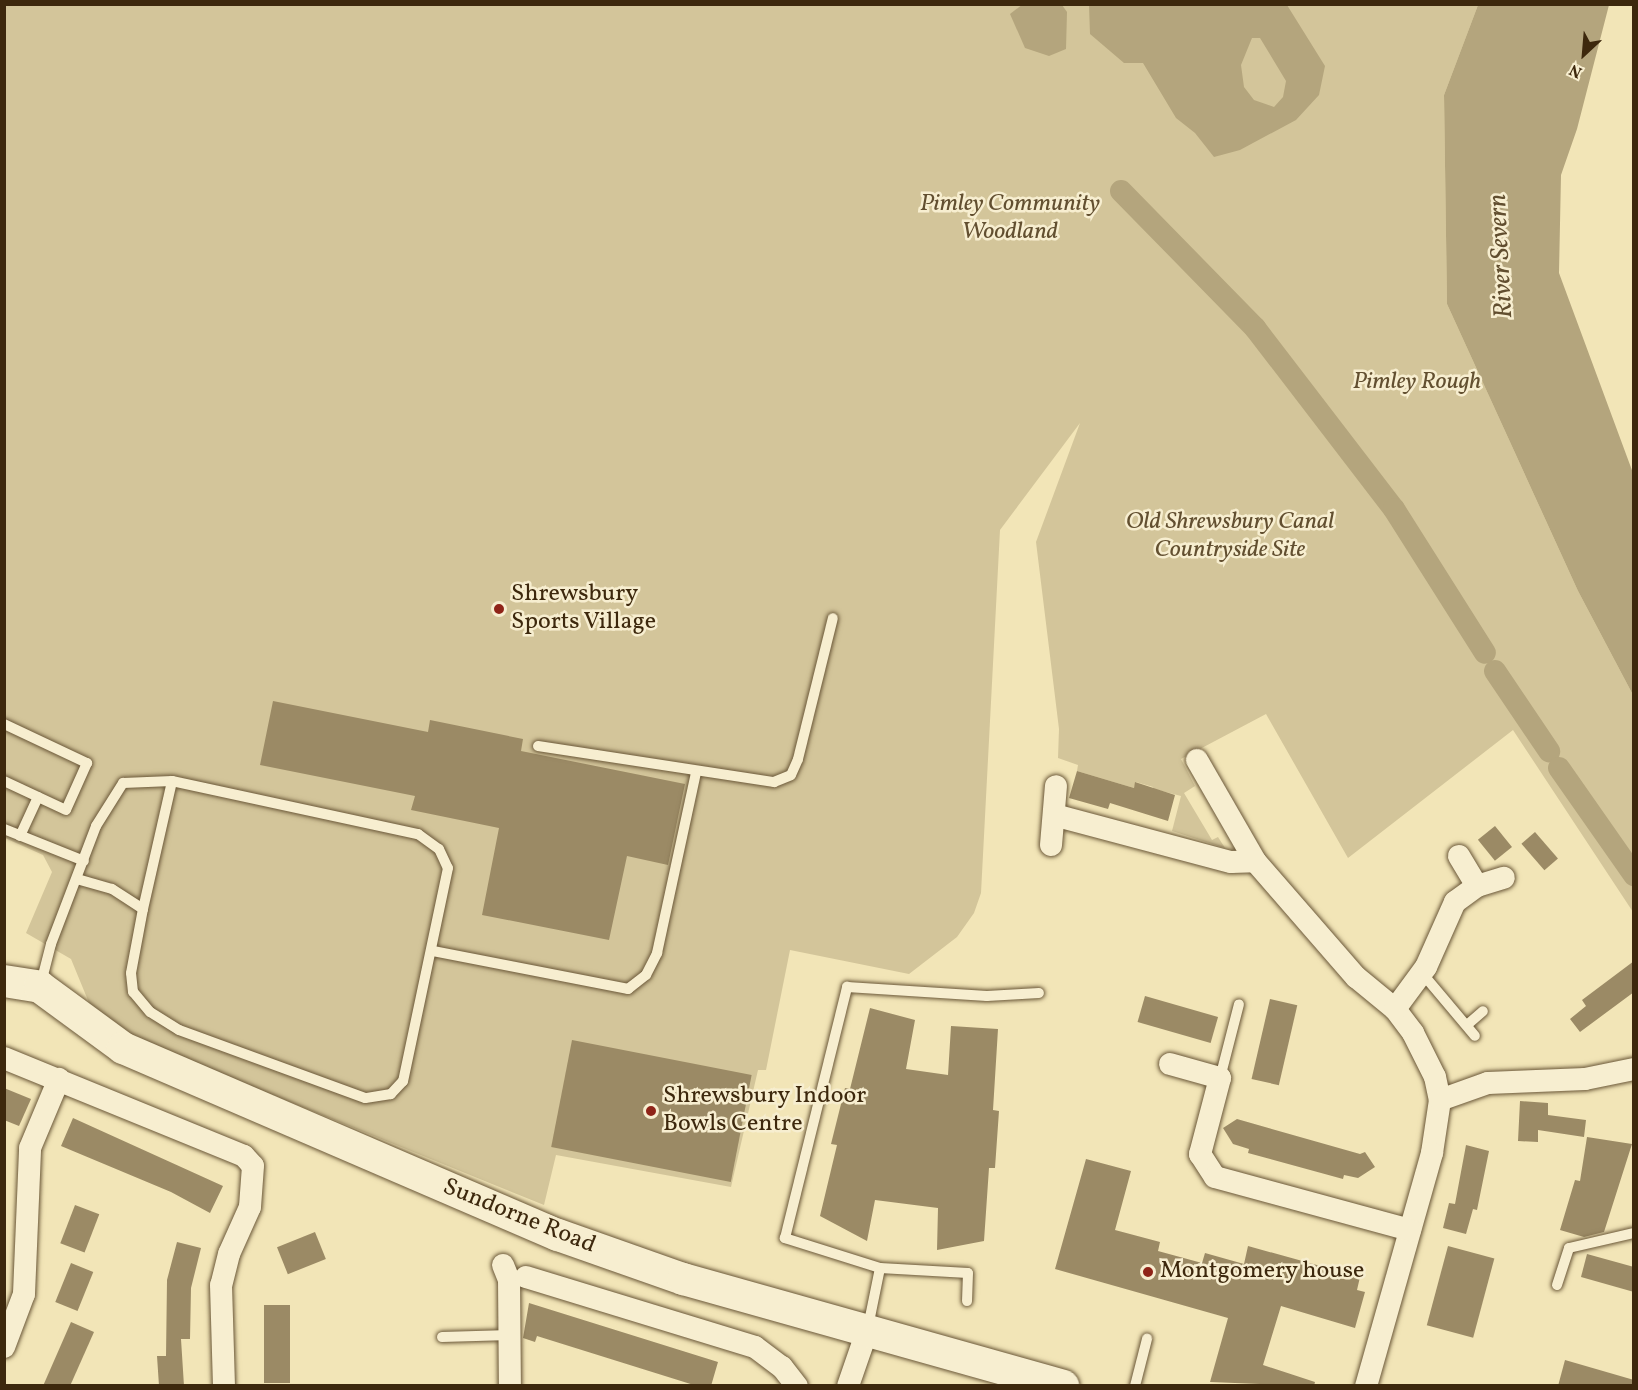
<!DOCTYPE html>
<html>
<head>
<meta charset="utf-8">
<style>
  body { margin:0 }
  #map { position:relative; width:1638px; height:1390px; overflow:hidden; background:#f2e5b7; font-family:Vollkorn,serif }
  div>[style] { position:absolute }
  .green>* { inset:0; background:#d3c59a }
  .water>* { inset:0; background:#b4a57d }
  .canal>* { height:22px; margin:-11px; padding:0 11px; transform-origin:11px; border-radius:11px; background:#b4a57d }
  .building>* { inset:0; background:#9b8a65; transform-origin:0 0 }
  .roads { filter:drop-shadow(0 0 2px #6a5738) drop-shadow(0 0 2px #6a5738) }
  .lane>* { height:10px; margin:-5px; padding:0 5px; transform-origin:5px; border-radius:5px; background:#f7eed0 }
  .street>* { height:22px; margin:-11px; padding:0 11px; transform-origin:11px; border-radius:11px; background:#f7eed0 }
  .secondary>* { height:32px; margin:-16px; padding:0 16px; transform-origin:16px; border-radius:16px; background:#f7eed0 }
  .dots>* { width:16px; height:16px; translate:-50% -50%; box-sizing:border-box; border:3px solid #f7eed0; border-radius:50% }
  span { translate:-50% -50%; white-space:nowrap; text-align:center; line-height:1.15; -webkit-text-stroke:5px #f7eed0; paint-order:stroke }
  .park-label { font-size:24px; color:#624f30; font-style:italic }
  .poi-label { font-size:24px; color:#3d280d }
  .left { translate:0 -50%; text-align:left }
  .street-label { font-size:24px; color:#3d280d }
  .water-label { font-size:26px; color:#614e2f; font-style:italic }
  .frame { position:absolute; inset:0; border:6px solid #3d280d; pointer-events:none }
  .north { position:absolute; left:1554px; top:24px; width:60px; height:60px; -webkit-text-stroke:4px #f7eed0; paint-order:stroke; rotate:206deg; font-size:16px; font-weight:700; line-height:24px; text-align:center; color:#3d280d }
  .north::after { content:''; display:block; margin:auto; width:21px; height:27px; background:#3d280d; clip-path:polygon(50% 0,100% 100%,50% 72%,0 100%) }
</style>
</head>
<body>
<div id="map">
  <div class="green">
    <div style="clip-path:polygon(5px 5px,1478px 5px,1444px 95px,1447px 304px,1578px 591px,1633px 695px,1633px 912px,1513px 730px,1348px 858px,1266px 714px,1181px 759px,1195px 786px,1184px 793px,1212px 840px,1218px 837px,1225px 848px,1172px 831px,1181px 796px,1158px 790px,1145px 813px,1153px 787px,1136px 782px,1134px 788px,1077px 771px,1078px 765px,1058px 758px,1059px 729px,1036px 542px,1080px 423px,1000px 530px,981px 893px,974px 913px,957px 937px,909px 974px,790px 950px,766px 1070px,758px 1070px,731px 1187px,556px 1155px,544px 1205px,145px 1043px,94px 1015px,71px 959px,26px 933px,52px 872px,43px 855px,5px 838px)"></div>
  </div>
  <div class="water">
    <div style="clip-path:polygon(1023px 4px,1062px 5px,1067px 12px,1066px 49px,1049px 56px,1025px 48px,1010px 14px)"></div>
    <div style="clip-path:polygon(evenodd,1089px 5px,1287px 5px,1325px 66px,1319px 95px,1296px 120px,1240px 150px,1214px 157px,1195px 133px,1176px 118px,1143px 63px,1124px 63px,1090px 34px,1089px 5px,1252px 38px,1260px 38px,1286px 81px,1283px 97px,1274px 107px,1254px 100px,1244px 87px,1241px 65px,1252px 38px)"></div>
    <div style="clip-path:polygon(1478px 5px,1609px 5px,1577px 129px,1561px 175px,1559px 273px,1633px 473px,1633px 695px,1578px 591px,1447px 304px,1444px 95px)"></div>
  </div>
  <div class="canal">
    <div style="left:1121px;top:191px;width:192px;rotate:45.6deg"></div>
    <div style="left:1255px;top:328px;width:228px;rotate:52.5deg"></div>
    <div style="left:1394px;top:509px;width:170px;rotate:57.7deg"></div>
    <div style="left:1495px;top:671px;width:97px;rotate:56deg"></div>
    <div style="left:1559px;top:768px;width:131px;rotate:55deg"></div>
  </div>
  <div class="building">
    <div style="clip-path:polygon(273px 701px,428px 732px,430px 720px,523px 739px,521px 751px,685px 784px,668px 865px,627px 856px,609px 940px,482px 915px,499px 828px,411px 810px,415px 796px,260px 765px)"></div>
    <div style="clip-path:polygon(1077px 771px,1134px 788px,1135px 782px,1175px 795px,1168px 821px,1110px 803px,1108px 809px,1069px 798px)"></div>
    <div style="left:1495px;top:826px;width:27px;height:22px;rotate:51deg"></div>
    <div style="left:1535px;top:832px;width:35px;height:18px;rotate:49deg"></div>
    <div style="clip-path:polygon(1634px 961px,1634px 992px,1580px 1032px,1570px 1019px,1586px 1006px,1582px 1000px)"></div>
    <div style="left:1145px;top:996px;width:76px;height:27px;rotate:16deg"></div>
    <div style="left:1270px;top:999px;width:28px;height:82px;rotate:13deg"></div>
    <div style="clip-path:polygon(870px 1008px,915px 1020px,906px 1069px,948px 1075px,951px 1026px,998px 1029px,993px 1110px,999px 1111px,995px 1168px,989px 1168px,984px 1241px,937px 1250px,938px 1208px,875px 1200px,867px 1241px,820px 1216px,837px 1145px,831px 1144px,845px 1088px,850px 1089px)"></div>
    <div style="left:572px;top:1040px;width:183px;height:109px;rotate:11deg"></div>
    <div style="clip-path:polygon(4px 1088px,31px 1099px,19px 1126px,4px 1120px)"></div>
    <div style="clip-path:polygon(1520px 1101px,1548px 1103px,1548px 1115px,1586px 1120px,1584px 1137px,1538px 1130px,1538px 1142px,1518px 1141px)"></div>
    <div style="clip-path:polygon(73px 1118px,223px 1186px,210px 1213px,171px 1192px,61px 1146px)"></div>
    <div style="clip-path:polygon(1237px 1119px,1360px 1154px,1365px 1152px,1375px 1167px,1358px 1178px,1344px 1175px,1343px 1179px,1248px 1153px,1249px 1149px,1233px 1144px,1223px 1128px)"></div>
    <div style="clip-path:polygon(1587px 1137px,1632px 1144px,1604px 1232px,1584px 1237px,1560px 1230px,1575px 1180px,1580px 1181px)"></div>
    <div style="clip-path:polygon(1466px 1145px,1489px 1151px,1477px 1210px,1473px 1209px,1466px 1234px,1443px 1228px,1449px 1203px,1455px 1204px)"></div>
    <div style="clip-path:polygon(1086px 1159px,1131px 1171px,1115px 1230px,1160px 1242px,1158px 1251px,1202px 1263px,1205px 1253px,1244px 1264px,1248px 1246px,1360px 1277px,1357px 1290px,1365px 1292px,1355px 1328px,1281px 1306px,1263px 1365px,1315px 1382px,1314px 1386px,1210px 1382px,1228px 1318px,1055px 1269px)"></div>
    <div style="left:75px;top:1205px;width:26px;height:41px;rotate:21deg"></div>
    <div style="left:315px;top:1232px;width:29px;height:41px;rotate:68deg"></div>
    <div style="clip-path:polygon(177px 1242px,201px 1248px,191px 1288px,190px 1339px,181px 1339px,184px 1386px,159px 1386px,157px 1356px,166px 1356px,167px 1280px)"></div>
    <div style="left:1448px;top:1246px;width:48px;height:82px;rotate:15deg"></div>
    <div style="clip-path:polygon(1587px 1254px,1634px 1267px,1634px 1292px,1581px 1277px)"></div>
    <div style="left:71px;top:1263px;width:24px;height:42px;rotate:22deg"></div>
    <div style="clip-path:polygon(529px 1303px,718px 1362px,711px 1386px,697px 1386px,537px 1336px,535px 1342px,523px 1338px)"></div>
    <div style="left:264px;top:1305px;width:26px;height:78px"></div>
    <div style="clip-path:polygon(71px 1322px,94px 1332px,70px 1386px,43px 1386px)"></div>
    <div style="clip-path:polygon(1565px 1360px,1634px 1380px,1634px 1386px,1558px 1386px)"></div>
  </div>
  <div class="roads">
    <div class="lane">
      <div style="left:4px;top:724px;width:92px;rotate:25.2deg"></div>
      <div style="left:87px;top:763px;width:51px;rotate:114.1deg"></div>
      <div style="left:66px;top:810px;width:68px;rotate:-154.9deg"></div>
      <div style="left:538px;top:746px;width:239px;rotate:8.7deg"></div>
      <div style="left:774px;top:782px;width:18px;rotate:-22deg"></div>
      <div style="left:791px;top:775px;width:17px;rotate:-66deg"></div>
      <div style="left:798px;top:759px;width:145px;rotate:-76.1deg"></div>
      <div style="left:4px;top:829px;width:86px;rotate:21.8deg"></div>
      <div style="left:20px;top:836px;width:43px;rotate:-65.2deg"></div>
      <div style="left:143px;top:909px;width:131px;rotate:-77.2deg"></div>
      <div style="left:433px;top:951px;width:199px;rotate:11deg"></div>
      <div style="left:628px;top:989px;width:23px;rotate:-38deg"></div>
      <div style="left:646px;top:975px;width:25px;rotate:-63deg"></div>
      <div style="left:657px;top:953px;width:184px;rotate:-77.8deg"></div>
      <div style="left:1422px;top:973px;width:82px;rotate:49.9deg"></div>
      <div style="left:41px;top:983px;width:40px;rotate:-75.6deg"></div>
      <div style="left:51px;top:944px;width:126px;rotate:-69.1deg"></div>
      <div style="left:96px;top:826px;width:51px;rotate:-57.9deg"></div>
      <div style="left:123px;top:783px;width:49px;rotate:-2.3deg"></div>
      <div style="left:172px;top:781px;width:252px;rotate:12.2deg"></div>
      <div style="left:418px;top:834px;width:26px;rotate:36deg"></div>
      <div style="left:439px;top:849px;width:21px;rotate:65deg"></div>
      <div style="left:448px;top:868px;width:218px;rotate:101.9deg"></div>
      <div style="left:403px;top:1081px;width:18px;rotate:133deg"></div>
      <div style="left:391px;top:1094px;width:26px;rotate:171deg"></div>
      <div style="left:365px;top:1098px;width:198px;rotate:-159.9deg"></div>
      <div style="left:179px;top:1030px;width:34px;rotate:-148deg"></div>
      <div style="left:150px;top:1012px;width:26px;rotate:-130deg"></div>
      <div style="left:133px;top:992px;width:19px;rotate:-96deg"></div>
      <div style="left:131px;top:973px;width:65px;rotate:-79.4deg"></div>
      <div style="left:143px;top:909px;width:37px;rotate:-147deg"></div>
      <div style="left:112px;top:889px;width:36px;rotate:-164deg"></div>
      <div style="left:1467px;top:1025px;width:21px;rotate:-41deg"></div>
      <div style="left:1220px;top:1078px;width:76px;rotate:-75.6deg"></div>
      <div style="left:880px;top:1268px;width:88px;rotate:3.3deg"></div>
      <div style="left:968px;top:1273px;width:28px;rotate:92deg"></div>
      <div style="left:1557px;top:1285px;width:39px;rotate:-72deg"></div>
      <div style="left:1569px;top:1248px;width:67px;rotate:-13deg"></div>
      <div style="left:868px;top:1327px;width:60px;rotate:-78.5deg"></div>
      <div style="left:880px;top:1268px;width:100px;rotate:-162.5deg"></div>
      <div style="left:785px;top:1238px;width:259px;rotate:-76.1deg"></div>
      <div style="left:847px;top:987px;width:140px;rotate:3.7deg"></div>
      <div style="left:987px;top:996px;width:52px;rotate:-3.3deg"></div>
      <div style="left:442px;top:1337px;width:68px;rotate:-1.7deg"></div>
      <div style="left:1135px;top:1386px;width:49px;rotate:-75.7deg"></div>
    </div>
    <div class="street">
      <div style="left:1197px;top:760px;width:116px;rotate:60.1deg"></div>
      <div style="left:1255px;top:861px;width:154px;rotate:49deg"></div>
      <div style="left:1356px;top:977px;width:50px;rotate:39.4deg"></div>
      <div style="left:1395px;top:1009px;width:30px;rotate:53deg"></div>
      <div style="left:1413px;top:1033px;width:49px;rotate:63.4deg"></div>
      <div style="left:1435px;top:1077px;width:24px;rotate:78deg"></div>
      <div style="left:1440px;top:1100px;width:54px;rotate:98.6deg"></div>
      <div style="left:1432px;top:1153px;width:242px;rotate:105.8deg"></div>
      <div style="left:1054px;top:815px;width:183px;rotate:14.9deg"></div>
      <div style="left:1231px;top:862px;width:24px;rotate:-2deg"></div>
      <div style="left:1051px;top:845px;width:59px;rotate:-85.2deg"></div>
      <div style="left:1477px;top:886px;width:28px;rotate:-17deg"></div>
      <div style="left:1395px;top:1009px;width:52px;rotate:-53.6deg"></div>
      <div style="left:1426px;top:967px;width:71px;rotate:-66deg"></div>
      <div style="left:1455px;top:902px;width:27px;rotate:-36deg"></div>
      <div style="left:1477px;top:886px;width:35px;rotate:-121deg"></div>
      <div style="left:4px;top:1058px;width:259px;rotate:22.2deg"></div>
      <div style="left:244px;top:1156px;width:13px;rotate:48deg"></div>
      <div style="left:253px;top:1166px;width:41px;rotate:94.2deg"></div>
      <div style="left:250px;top:1207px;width:51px;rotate:114.1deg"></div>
      <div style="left:229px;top:1254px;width:32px;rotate:104deg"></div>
      <div style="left:221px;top:1285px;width:101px;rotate:88.3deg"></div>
      <div style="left:1170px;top:1064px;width:52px;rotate:15.6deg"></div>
      <div style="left:1220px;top:1078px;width:79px;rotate:104.7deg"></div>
      <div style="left:1200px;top:1154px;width:27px;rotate:57deg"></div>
      <div style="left:1215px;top:1177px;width:202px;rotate:15.2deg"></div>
      <div style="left:1440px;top:1100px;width:51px;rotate:-19.5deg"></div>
      <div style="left:1488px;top:1083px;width:97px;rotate:-2.4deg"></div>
      <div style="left:1585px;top:1079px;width:50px;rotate:-11.5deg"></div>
      <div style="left:503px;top:1265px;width:16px;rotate:68deg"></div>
      <div style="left:509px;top:1280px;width:106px;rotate:89.5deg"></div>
      <div style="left:526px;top:1277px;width:239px;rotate:17deg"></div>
      <div style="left:755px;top:1347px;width:34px;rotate:37deg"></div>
      <div style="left:782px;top:1367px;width:24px;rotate:52deg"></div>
      <div style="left:4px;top:1347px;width:57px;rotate:-69.3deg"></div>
      <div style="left:24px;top:1294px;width:146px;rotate:-87.6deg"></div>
      <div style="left:30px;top:1148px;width:75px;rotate:-67.2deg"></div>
      <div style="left:848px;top:1386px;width:58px;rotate:-70.9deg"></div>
    </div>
    <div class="secondary">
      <div style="left:4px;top:981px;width:36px;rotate:9deg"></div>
      <div style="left:40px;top:987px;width:103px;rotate:36.3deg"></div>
      <div style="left:123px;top:1048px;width:473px;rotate:23.3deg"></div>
      <div style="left:558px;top:1235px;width:133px;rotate:19.4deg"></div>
      <div style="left:683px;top:1279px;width:395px;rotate:15.7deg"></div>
    </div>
  </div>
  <div class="dots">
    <div style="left:499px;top:609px;background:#8f2418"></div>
    <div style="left:651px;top:1111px;background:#8f2418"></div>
    <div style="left:1148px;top:1272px;background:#8f2418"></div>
  </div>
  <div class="park-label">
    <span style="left:1010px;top:219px">Pimley Community<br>Woodland</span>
    <span style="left:1417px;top:383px">Pimley Rough</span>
    <span style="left:1230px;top:537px">Old Shrewsbury Canal<br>Countryside Site</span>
  </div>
  <div class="poi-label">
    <span class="left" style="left:511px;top:609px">Shrewsbury<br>Sports Village</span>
    <span class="left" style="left:663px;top:1111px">Shrewsbury Indoor<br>Bowls Centre</span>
    <span class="left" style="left:1160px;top:1272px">Montgomery house</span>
  </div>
  <div class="street-label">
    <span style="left:519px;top:1217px;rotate:22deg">Sundorne Road</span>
  </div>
  <div class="water-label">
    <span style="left:1502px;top:256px;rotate:-93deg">River Severn</span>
  </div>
  <div class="frame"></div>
  <div class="north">N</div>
</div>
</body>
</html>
